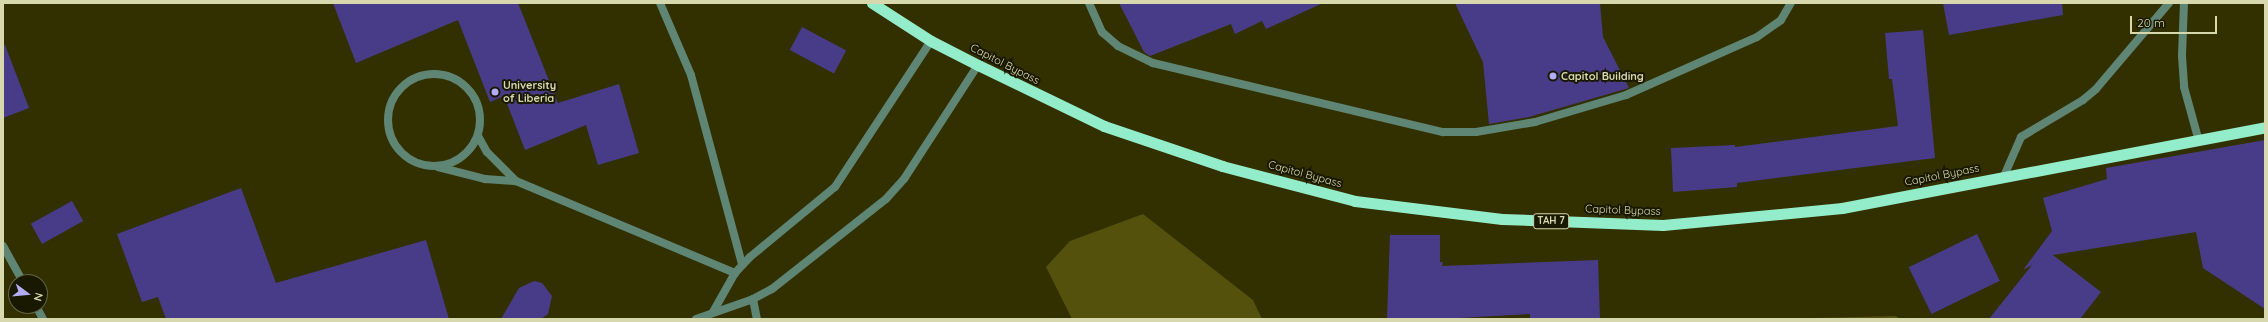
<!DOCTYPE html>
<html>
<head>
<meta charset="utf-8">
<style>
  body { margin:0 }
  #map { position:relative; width:2268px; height:322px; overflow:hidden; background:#333000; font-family:Quicksand,sans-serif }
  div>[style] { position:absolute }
  .green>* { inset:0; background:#54510d }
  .building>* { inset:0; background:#483c89; transform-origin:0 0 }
  .service>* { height:8px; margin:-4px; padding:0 4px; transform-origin:4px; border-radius:4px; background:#5f8575 }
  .service>.ring { margin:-4px; padding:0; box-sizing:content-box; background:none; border:8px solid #5f8575; border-radius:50% }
  .trunk>* { height:11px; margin:-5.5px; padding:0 5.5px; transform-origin:5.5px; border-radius:5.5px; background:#94edca }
  .dots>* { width:11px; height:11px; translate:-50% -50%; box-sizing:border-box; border:2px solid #191800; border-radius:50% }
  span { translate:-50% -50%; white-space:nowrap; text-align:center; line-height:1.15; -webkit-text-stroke:4px #191800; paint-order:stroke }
  .shield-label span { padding:1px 3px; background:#191800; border:1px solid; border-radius:3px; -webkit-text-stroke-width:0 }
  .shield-label { font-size:10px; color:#d8d8af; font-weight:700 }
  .street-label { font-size:11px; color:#d8d8af }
  .poi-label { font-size:11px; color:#d8d8af; font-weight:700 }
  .left { translate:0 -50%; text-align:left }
  .frame { position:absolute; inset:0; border:4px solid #d8d8af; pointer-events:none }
  .north { position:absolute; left:8px; top:274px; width:40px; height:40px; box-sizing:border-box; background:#191800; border:1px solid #656546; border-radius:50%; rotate:106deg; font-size:11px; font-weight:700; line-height:16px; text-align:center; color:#d8d8af }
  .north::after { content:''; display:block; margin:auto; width:14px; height:18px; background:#b3adf9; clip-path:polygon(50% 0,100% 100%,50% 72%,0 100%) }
  .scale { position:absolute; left:2130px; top:16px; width:87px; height:18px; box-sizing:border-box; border:2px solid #d8d8af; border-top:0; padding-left:5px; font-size:12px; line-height:14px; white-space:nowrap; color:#d8d8af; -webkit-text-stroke:3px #191800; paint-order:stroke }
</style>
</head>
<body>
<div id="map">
  <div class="green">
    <div style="clip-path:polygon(1143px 214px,1253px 300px,1262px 319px,1072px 319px,1046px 267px,1070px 241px)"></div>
    <div style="clip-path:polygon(1896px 316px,1900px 319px,1816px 318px)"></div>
  </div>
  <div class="building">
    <div style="clip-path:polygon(333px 3px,518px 3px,558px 103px,619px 84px,639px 153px,598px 165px,586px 125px,525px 150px,504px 96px,490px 102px,458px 20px,356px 63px)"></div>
    <div style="clip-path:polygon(1119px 3px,1323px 3px,1266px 29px,1262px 21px,1235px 34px,1231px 24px,1150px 56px,1144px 52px)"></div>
    <div style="clip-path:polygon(1455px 3px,1600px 3px,1603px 37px,1629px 88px,1529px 117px,1489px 124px,1483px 62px)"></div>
    <div style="clip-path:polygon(1943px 3px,2062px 3px,2063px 15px,1949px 35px)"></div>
    <div style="left:802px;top:27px;width:50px;height:26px;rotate:28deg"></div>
    <div style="clip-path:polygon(1923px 30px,1935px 158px,1737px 183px,1737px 187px,1673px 192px,1671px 148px,1735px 145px,1735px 147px,1898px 126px,1892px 79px,1889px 79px,1885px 33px)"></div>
    <div style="clip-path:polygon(3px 45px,5px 45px,29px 108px,3px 118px)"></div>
    <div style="clip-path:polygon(2265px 140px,2265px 309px,2203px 268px,2196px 232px,2053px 255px,2101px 292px,2080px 319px,1989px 319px,2032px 265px,2023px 270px,2052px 231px,2043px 198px,2107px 179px,2106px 168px)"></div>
    <div style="clip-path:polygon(241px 188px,276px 283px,426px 240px,449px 319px,166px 319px,158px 297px,142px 302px,117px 234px)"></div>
    <div style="left:72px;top:201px;width:23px;height:47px;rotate:61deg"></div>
    <div style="left:1977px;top:234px;width:52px;height:76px;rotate:64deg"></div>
    <div style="clip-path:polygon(1390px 235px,1440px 235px,1440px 262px,1443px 262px,1442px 266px,1598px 260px,1600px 319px,1530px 319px,1530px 314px,1441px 319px,1387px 319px)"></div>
    <div style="clip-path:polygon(534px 281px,542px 283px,552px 296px,548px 314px,541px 319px,501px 319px,519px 288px)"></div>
  </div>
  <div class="service">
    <div style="left:660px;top:3px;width:78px;rotate:66.7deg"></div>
    <div style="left:691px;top:75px;width:196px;rotate:74.9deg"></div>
    <div style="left:1089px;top:3px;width:32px;rotate:66deg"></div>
    <div style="left:1102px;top:32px;width:21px;rotate:41deg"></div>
    <div style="left:1118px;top:46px;width:39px;rotate:26deg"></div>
    <div style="left:1153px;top:63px;width:298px;rotate:13.4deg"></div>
    <div style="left:1443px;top:132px;width:33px"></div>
    <div style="left:1476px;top:132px;width:60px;rotate:-9.6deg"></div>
    <div style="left:1535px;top:122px;width:95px;rotate:-16.5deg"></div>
    <div style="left:1626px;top:95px;width:143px;rotate:-23.9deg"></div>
    <div style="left:1757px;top:37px;width:29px;rotate:-35deg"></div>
    <div style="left:1781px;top:20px;width:20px;rotate:-60deg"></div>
    <div style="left:2184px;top:3px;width:53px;rotate:92.2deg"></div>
    <div style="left:2182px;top:56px;width:31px;rotate:86deg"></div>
    <div style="left:2184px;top:87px;width:53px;rotate:74.6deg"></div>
    <div class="ring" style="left:388px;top:74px;width:84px;height:84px"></div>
    <div style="left:478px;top:136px;width:18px;rotate:61deg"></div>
    <div style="left:487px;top:152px;width:41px;rotate:45deg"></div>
    <div style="left:516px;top:181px;width:238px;rotate:22.8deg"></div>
    <div style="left:438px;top:167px;width:49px;rotate:14.3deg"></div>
    <div style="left:485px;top:179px;width:31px;rotate:4deg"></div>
    <div style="left:2004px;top:176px;width:43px;rotate:-66.4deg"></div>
    <div style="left:2021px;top:137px;width:72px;rotate:-30.8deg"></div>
    <div style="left:2083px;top:100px;width:17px;rotate:-40deg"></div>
    <div style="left:2096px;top:89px;width:113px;rotate:-49.7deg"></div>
    <div style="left:3px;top:246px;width:41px;rotate:60.9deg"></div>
    <div style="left:753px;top:299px;width:20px;rotate:79deg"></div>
    <div style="left:36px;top:306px;width:15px;rotate:62deg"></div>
    <div style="left:713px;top:312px;width:45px;rotate:-60.6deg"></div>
    <div style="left:735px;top:273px;width:22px;rotate:-47deg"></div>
    <div style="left:750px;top:257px;width:110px;rotate:-39.5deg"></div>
    <div style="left:835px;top:187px;width:175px;rotate:-56.7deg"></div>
    <div style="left:696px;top:319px;width:60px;rotate:-19.3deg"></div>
    <div style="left:753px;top:299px;width:21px;rotate:-28deg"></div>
    <div style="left:772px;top:289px;width:145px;rotate:-38.3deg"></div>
    <div style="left:886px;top:199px;width:27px;rotate:-48deg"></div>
    <div style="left:904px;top:179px;width:136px;rotate:-57deg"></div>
  </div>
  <div class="trunk">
    <div style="left:872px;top:3px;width:70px;rotate:32.8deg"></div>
    <div style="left:931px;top:41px;width:53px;rotate:27.1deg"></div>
    <div style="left:978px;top:65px;width:140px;rotate:25.8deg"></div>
    <div style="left:1104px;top:126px;width:125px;rotate:18.7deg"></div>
    <div style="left:1222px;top:166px;width:138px;rotate:14.7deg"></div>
    <div style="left:1355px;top:201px;width:148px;rotate:7deg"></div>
    <div style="left:1502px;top:219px;width:161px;rotate:2.1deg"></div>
    <div style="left:1663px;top:225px;width:180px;rotate:-5.4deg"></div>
    <div style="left:1842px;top:208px;width:431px;rotate:-10.8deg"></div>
  </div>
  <div class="dots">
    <div style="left:1553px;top:76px;background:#b3adf9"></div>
    <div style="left:495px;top:92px;background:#b3adf9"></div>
  </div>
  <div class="shield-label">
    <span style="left:1551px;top:221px">TAH 7</span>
  </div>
  <div class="street-label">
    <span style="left:1005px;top:64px;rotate:27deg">Capitol Bypass</span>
    <span style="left:1305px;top:174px;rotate:15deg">Capitol Bypass</span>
    <span style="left:1942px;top:175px;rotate:-11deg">Capitol Bypass</span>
    <span style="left:1623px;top:210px;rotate:2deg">Capitol Bypass</span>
  </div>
  <div class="poi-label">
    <span class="left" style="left:1561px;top:76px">Capitol Building</span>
    <span class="left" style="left:503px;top:92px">University<br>of Liberia</span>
  </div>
  <div class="frame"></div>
  <div class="north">N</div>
  <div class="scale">20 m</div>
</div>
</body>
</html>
